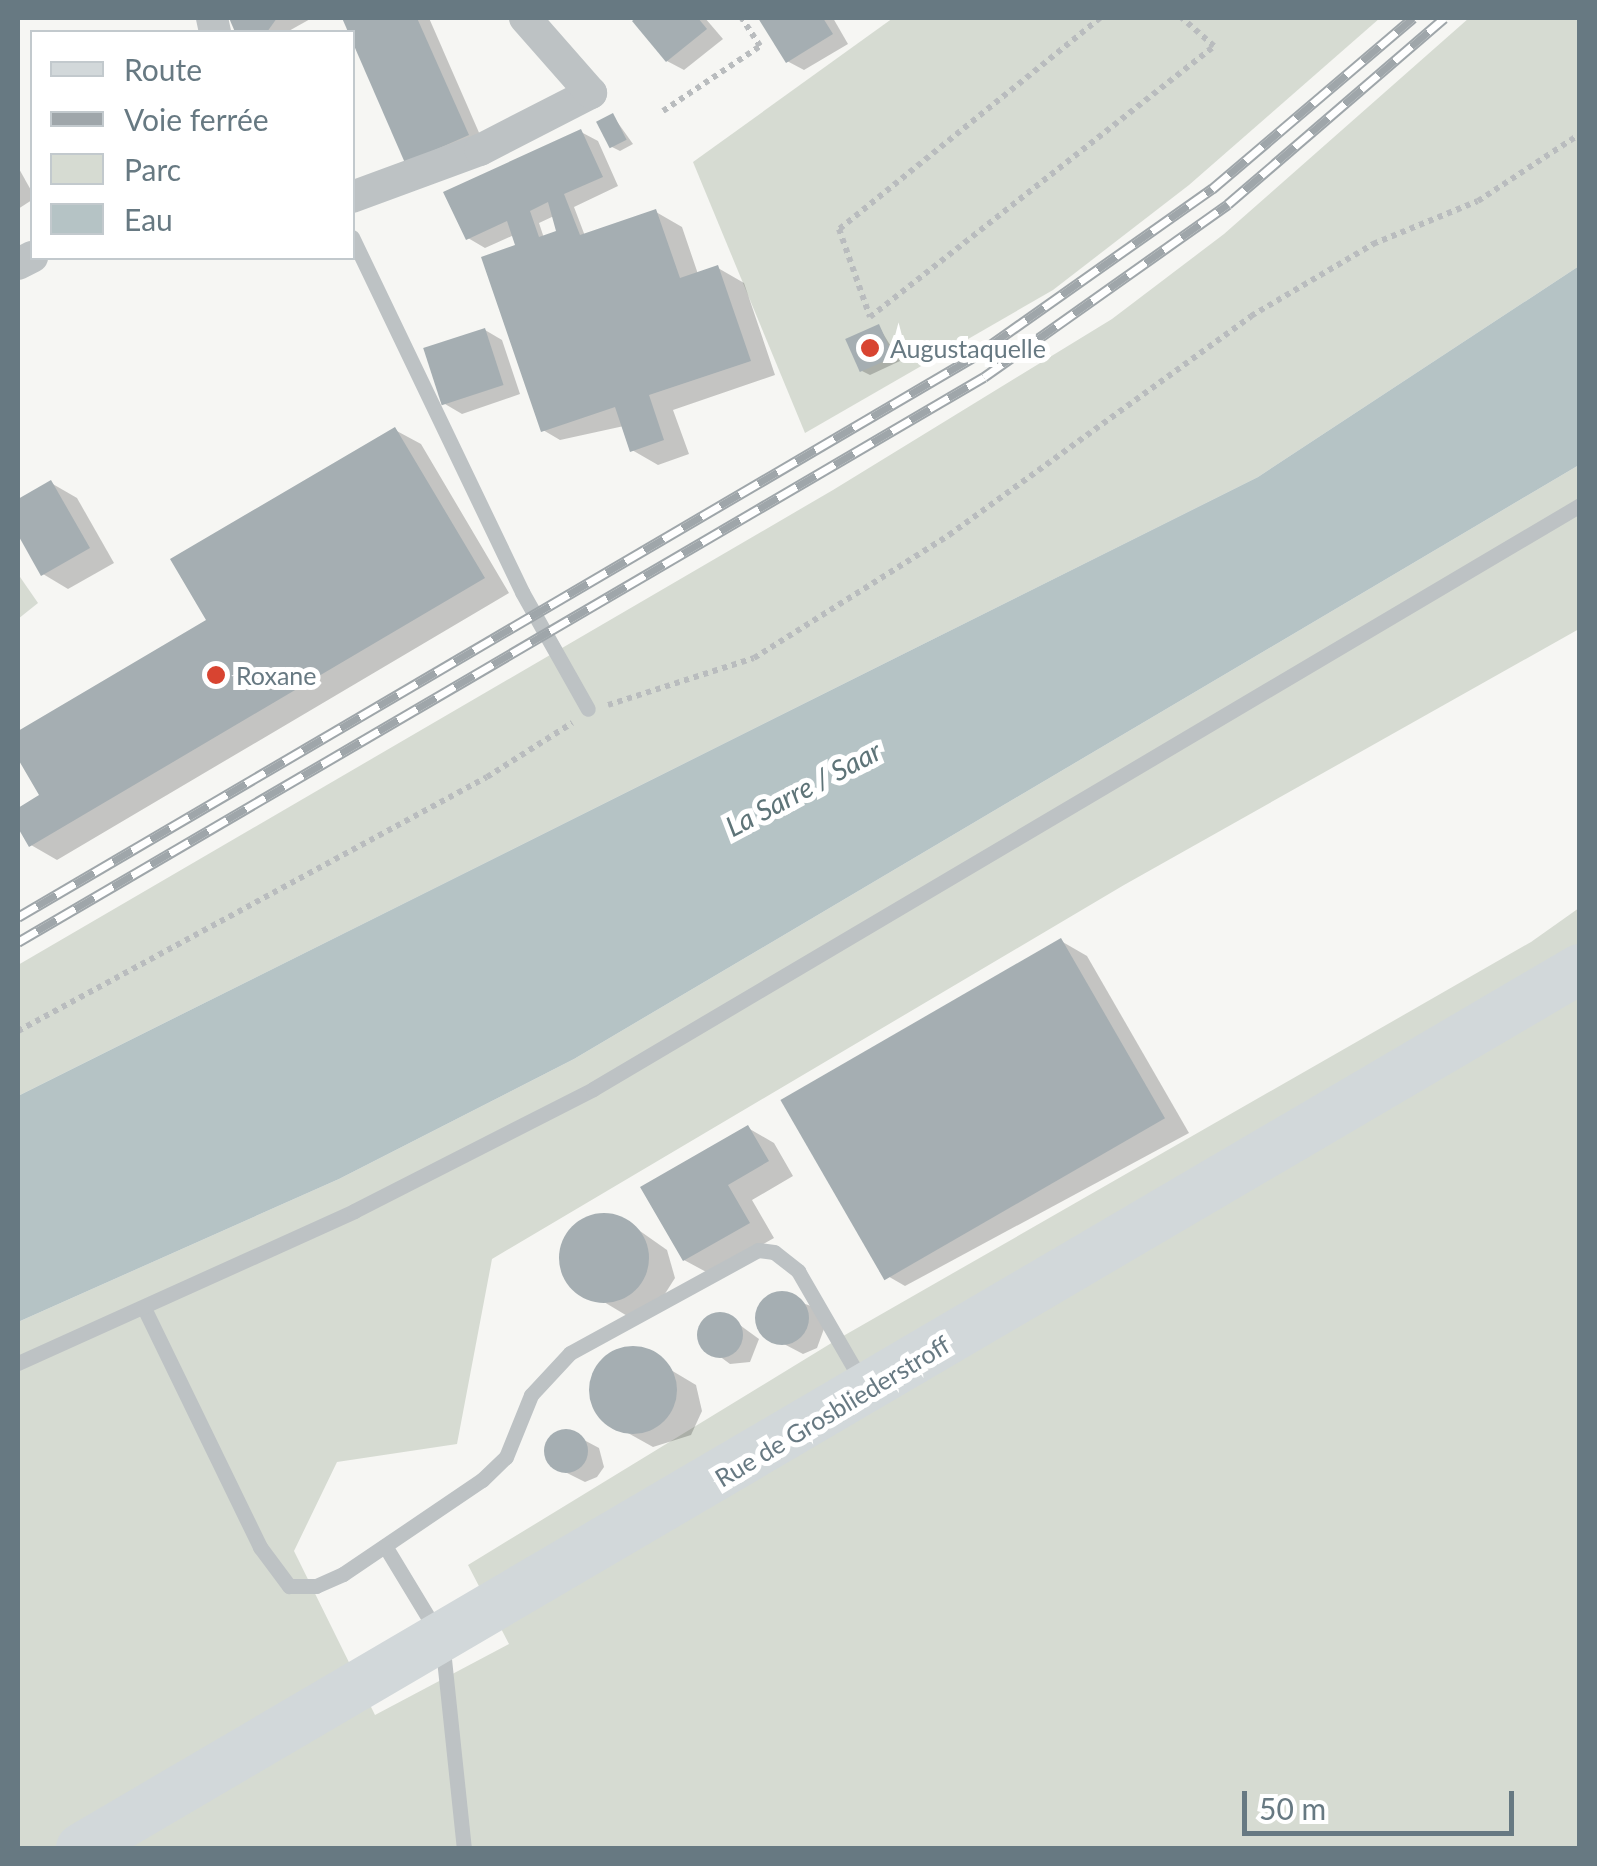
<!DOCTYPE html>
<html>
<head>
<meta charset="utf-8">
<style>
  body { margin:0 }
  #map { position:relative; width:1597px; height:1866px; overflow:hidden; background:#f6f6f3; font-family:Lato,sans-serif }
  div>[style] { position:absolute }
  .green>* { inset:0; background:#d6dbd2 }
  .water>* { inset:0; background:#b5c3c5 }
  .shadow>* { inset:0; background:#0003 }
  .building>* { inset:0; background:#a5aeb2; transform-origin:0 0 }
  .round { border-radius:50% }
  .path>* { height:6px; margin-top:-3px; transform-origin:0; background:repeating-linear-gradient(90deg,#b9bcbe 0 5px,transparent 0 10px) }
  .service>* { height:15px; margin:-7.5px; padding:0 7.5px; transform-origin:7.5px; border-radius:7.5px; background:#bdc2c4 }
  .minor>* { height:32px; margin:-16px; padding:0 16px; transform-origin:16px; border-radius:16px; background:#bdc2c4 }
  .primary>* { height:50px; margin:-25px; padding:0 25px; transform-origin:25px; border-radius:25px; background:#d2d8da }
  .rail>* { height:11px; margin-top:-5.5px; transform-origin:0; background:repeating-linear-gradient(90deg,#fff 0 22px,#9fa6aa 0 44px); box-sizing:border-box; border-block:2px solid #9fa6aa }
  .dots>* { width:28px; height:28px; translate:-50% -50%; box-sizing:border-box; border:5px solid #fff; border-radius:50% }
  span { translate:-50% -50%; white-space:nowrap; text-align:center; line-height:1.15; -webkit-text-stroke:10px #fff; paint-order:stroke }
  .poi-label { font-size:25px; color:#677982 }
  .left { translate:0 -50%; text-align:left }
  .street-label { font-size:25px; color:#677982 }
  .water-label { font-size:28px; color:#5e7478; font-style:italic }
  .frame { position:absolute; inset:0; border:20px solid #677982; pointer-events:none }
  .legend { position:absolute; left:30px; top:30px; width:325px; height:230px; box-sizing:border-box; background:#fff; border:2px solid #c2c9cd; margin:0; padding:12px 18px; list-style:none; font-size:30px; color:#677982 }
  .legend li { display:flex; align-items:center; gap:20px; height:50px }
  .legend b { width:50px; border:2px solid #c2c9cd }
  .scale { position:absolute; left:1242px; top:1791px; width:272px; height:45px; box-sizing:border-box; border:5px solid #677982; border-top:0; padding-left:12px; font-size:30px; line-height:35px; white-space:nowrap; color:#677982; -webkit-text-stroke:8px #fff; paint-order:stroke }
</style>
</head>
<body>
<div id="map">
  <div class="green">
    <div style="clip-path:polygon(893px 18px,1380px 18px,1189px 185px,1053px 290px,805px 433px,693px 162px)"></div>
    <div style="clip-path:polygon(1469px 18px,1579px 18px,1579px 266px,1258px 477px,18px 1096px,18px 965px,833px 490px,1112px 319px,1224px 234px)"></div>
    <div style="clip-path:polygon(1579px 465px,1579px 629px,1124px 885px,492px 1259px,457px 1444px,337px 1462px,294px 1551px,375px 1715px,509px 1644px,468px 1565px,838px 1339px,1531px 942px,1579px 908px,1579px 1848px,18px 1848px,18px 1322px,339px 1179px,574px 1059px)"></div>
    <div style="clip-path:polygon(18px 574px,38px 603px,18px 619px)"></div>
  </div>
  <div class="water">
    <div style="clip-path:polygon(1579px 266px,1579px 465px,574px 1059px,339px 1179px,18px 1322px,18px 1096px,1258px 477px)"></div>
  </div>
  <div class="shadow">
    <div style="clip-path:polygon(312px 18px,287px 32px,238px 32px,232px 19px)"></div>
    <div style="clip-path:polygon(344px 18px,429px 18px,484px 144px,407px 161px)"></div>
    <div style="clip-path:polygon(640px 18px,705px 18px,723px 39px,684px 70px,667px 61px,635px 21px)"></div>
    <div style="clip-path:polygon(762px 18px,833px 18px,848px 44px,804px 70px,787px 61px)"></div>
    <div style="clip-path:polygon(613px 116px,633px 144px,620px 151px,612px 147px)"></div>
    <div style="clip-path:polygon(evenodd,581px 132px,598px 141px,618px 186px,574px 207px,585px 236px,656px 212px,682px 227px,698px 274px,718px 268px,744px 283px,775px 375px,673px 410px,689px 454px,658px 465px,632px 450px,624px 426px,560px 440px,543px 430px,514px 235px,485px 248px,468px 238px,581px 132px,554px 216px,561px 237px,544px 238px,539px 223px,554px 216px)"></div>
    <div style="clip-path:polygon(18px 167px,32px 192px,32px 200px,18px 209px)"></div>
    <div style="clip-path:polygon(879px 327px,900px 361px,870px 375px,862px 371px)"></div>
    <div style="clip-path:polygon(485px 330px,502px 340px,520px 394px,462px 414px,445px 404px)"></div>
    <div style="clip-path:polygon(395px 430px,421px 444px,509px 593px,57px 860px,31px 845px,18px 811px,43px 796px,18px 754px,18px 734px,209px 621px)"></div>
    <div style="clip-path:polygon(51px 483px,77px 498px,114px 563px,68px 589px,43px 574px,18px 530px,18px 502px)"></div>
    <div style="clip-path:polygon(1061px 941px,1087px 956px,1189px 1133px,905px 1286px,879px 1271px)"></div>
    <div style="clip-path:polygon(748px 1128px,774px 1143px,793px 1176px,752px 1200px,774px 1238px,710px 1274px,684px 1260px)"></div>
    <div style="clip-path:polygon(602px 1215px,630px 1224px,667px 1250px,675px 1278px,654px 1311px,629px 1317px,569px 1281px,562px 1253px,575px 1227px)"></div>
    <div style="clip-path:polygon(776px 1294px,811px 1306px,825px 1326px,817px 1348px,803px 1354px,763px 1333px,758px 1318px,763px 1303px)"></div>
    <div style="clip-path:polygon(726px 1315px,759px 1339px,750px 1362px,730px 1364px,703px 1344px,703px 1325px)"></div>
    <div style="clip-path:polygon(634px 1348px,696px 1385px,702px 1411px,691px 1435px,653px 1447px,601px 1418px,592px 1379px,608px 1357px)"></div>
    <div style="clip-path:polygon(569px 1432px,599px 1448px,604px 1467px,597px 1477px,585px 1482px,555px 1467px,546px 1450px,551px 1438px)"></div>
  </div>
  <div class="building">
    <div style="clip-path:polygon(229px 18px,277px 18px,267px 32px,235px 32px)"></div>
    <div style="clip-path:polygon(342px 18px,417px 18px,469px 135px,405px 163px)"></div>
    <div style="clip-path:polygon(636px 18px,698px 18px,707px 29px,666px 62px,632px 21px)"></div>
    <div style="clip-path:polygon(758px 18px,823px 18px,833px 34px,786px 63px)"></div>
    <div style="left:613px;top:113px;width:30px;height:19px;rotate:63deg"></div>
    <div style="clip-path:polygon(evenodd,581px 129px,603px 177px,564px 194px,580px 235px,656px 209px,680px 278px,718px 265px,751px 361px,649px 395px,664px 440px,630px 452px,615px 407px,541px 432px,481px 257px,515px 245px,507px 221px,466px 240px,443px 192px,581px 129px,548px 202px,556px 231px,539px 237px,530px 211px,548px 202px)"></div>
    <div style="left:879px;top:324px;width:36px;height:37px;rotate:66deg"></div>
    <div style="left:485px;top:328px;width:60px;height:65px;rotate:72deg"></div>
    <div style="clip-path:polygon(395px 427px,485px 578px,29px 847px,18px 828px,18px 808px,39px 795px,18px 759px,18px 731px,206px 620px,170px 559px)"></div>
    <div style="clip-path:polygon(51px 480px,90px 548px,41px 576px,18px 535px,18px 499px)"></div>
    <div style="left:1061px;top:938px;width:208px;height:324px;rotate:60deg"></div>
    <div style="clip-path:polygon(748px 1125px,769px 1161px,728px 1185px,750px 1223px,683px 1261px,640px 1187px)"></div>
    <div class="round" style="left:559px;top:1213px;width:90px;height:90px"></div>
    <div class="round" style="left:755px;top:1291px;width:54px;height:54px"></div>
    <div class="round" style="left:697px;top:1312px;width:46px;height:46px"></div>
    <div class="round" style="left:589px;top:1346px;width:88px;height:88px"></div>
    <div class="round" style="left:544px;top:1429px;width:44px;height:44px"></div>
  </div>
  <div class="path">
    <div style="left:1100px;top:18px;width:336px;rotate:141deg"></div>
    <div style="left:839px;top:229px;width:93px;rotate:70.6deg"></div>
    <div style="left:870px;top:317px;width:438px;rotate:-38.2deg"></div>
    <div style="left:1214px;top:46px;width:43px;rotate:-138.8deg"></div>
    <div style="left:663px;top:111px;width:117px;rotate:-33.8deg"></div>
    <div style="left:760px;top:46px;width:33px;rotate:-123deg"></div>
    <div style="left:608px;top:705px;width:153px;rotate:-17.8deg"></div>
    <div style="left:754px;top:658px;width:231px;rotate:-32.2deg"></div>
    <div style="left:949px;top:535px;width:373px;rotate:-35.9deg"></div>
    <div style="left:1251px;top:316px;width:142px;rotate:-30.5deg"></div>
    <div style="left:1373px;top:244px;width:113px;rotate:-22.3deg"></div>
    <div style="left:1478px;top:201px;width:122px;rotate:-33.3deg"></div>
    <div style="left:18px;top:1031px;width:533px;rotate:-28.44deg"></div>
    <div style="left:487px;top:777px;width:101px;rotate:-32.4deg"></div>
  </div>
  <div class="service">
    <div style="left:352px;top:237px;width:394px;rotate:64.4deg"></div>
    <div style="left:522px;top:592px;width:134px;rotate:60.6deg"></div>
    <div style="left:144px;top:1308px;width:266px;rotate:64.1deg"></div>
    <div style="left:260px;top:1547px;width:49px;rotate:53.4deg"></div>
    <div style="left:289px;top:1586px;width:27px"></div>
    <div style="left:316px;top:1586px;width:30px;rotate:-24deg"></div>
    <div style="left:343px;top:1574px;width:168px;rotate:-34.1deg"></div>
    <div style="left:482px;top:1480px;width:33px;rotate:-44deg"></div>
    <div style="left:506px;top:1457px;width:67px;rotate:-68deg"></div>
    <div style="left:531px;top:1395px;width:57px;rotate:-47.1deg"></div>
    <div style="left:570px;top:1353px;width:214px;rotate:-28.7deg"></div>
    <div style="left:758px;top:1250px;width:16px;rotate:7deg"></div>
    <div style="left:774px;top:1252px;width:31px;rotate:38deg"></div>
    <div style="left:798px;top:1271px;width:128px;rotate:60deg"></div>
    <div style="left:18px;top:1363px;width:369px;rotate:-24.3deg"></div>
    <div style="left:354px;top:1211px;width:268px;rotate:-27deg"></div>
    <div style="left:593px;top:1089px;width:1147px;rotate:-30.61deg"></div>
    <div style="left:385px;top:1546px;width:110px;rotate:58.8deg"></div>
    <div style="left:442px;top:1640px;width:209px;rotate:84deg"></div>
  </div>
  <div class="minor">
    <div style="left:212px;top:18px;width:14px;rotate:78deg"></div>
    <div style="left:352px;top:197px;width:136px;rotate:-20.2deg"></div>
    <div style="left:480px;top:150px;width:125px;rotate:-27.2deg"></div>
    <div style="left:591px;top:93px;width:100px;rotate:-131.3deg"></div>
    <div style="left:18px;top:264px;width:16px;rotate:-27deg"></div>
  </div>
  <div class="primary">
    <div style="left:81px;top:1848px;width:1738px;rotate:-30.39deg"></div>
  </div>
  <div class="rail">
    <div style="left:18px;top:917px;width:1106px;rotate:-30.37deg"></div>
    <div style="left:972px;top:358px;width:294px;rotate:-35.2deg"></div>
    <div style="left:1212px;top:189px;width:264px;rotate:-40.4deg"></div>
    <div style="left:18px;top:942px;width:1119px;rotate:-30.32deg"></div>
    <div style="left:984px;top:377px;width:299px;rotate:-35.3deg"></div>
    <div style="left:1228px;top:204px;width:285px;rotate:-40.7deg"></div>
  </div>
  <div class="dots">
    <div style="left:870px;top:348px;background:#d84431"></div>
    <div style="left:216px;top:675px;background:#d84431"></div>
  </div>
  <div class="poi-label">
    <span class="left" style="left:890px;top:348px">Augustaquelle</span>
    <span class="left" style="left:236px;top:675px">Roxane</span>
  </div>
  <div class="street-label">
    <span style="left:832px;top:1411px;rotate:-31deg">Rue de Grosbliederstroff</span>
  </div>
  <div class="water-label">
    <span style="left:803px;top:788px;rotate:-28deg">La Sarre / Saar</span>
  </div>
  <div class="frame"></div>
  <ul class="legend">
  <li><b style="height:12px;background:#d2d8da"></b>Route</li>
  <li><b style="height:12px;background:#9fa6aa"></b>Voie ferrée</li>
  <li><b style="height:28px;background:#d6dbd2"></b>Parc</li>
  <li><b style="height:28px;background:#b5c3c5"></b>Eau</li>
  </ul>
  <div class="scale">50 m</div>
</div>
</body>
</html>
